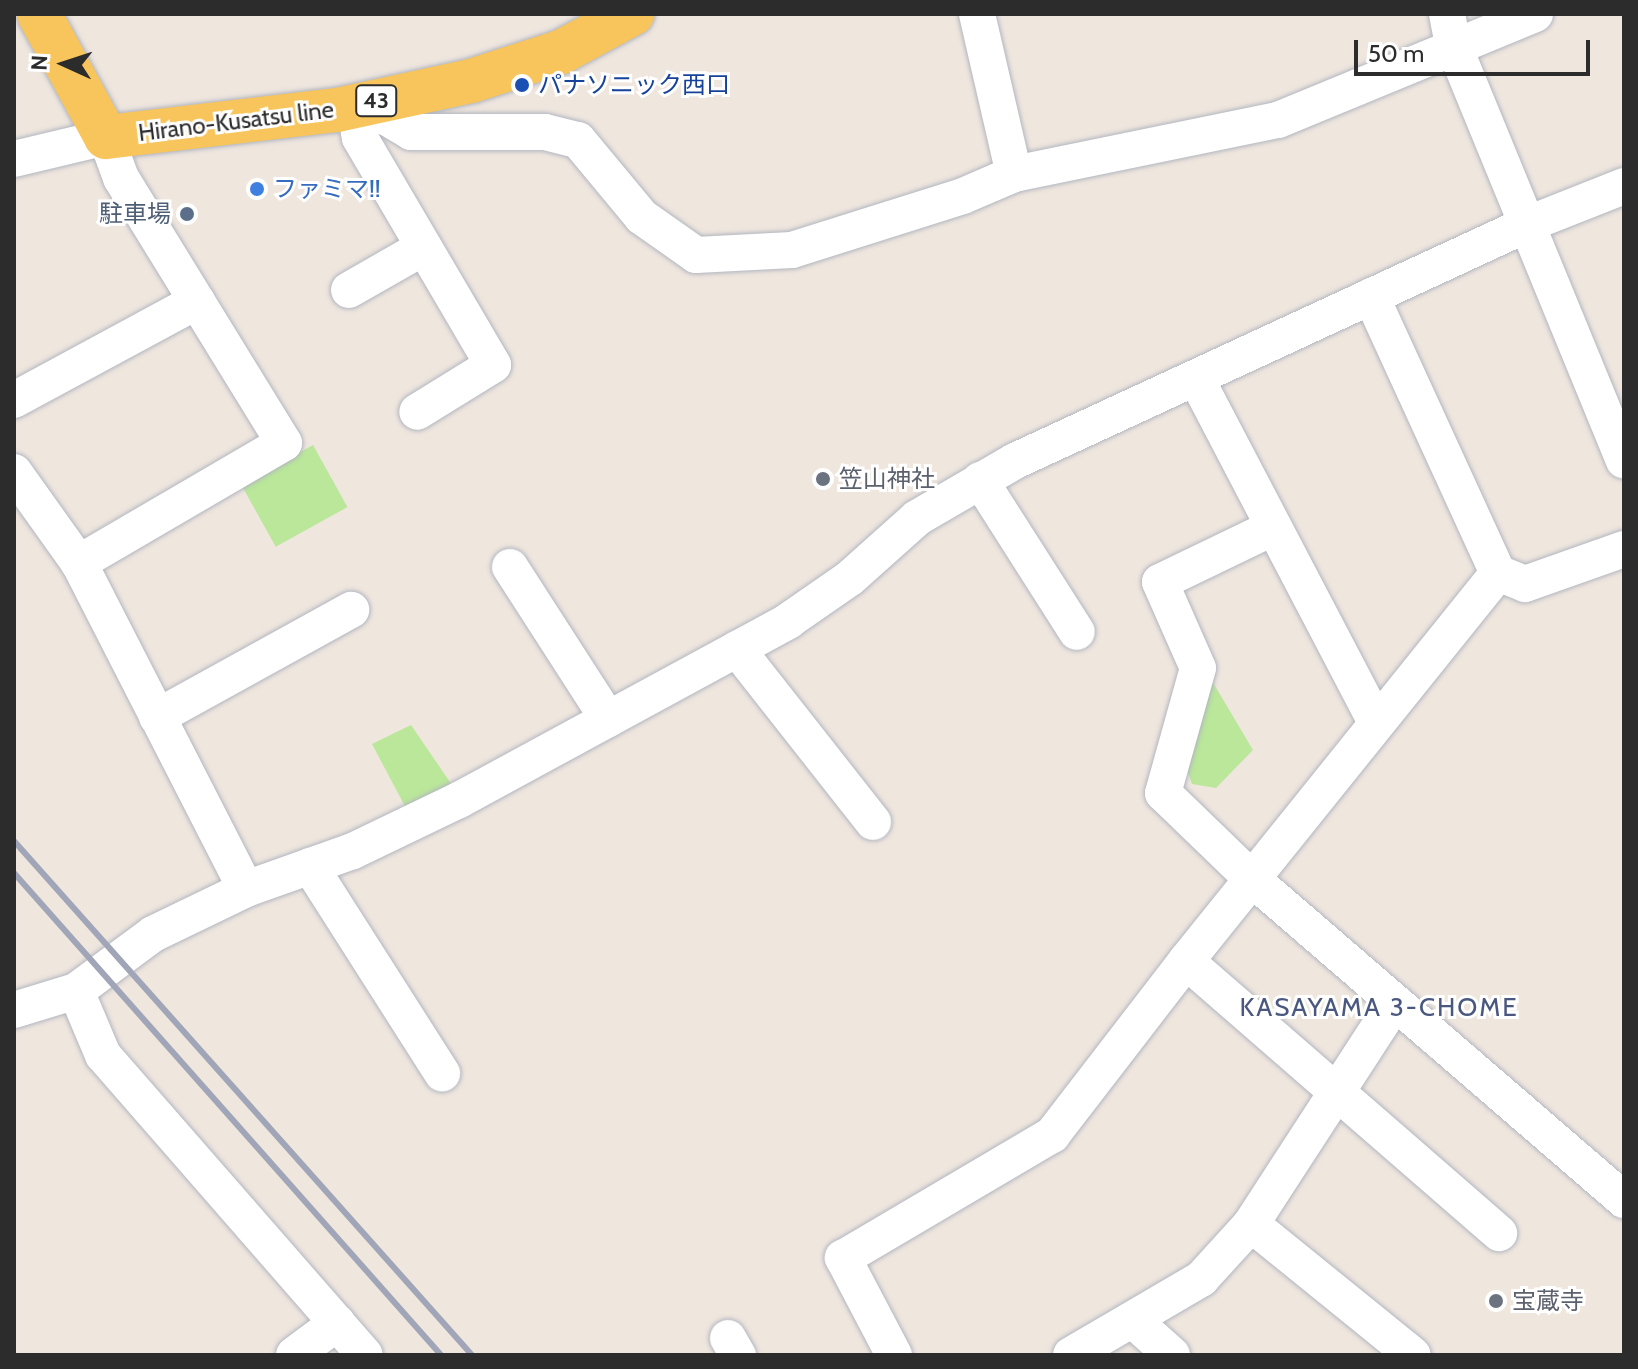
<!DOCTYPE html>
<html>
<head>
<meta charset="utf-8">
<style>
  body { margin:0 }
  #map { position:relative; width:1638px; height:1369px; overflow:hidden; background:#efe6de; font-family:Cabin,"Noto Sans JP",sans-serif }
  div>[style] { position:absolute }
  .green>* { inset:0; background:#bae799; transform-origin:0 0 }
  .roads { filter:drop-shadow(0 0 2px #b2b6c0) drop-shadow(0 0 2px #b2b6c0) }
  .minor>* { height:36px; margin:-18px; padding:0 18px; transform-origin:18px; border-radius:18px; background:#fff }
  .major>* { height:44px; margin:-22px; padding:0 22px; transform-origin:22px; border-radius:22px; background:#f7c55b }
  .rail>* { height:6px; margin:-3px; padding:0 3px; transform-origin:3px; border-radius:3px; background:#a0a6b7 }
  .dots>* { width:22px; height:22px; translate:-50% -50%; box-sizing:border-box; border:4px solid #fff; border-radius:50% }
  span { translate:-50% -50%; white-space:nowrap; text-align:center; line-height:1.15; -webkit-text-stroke:6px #fff; paint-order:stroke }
  .shield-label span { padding:2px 6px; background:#fff; border:2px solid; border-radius:6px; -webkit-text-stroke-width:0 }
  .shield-label { font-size:22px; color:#2c2c2c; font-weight:700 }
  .transit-label { font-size:24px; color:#164399 }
  .left { translate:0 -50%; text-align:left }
  .street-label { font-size:24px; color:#2c2c2c }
  .shop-label { font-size:24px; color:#366cbe }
  .service-label { font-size:24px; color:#4e5e75 }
  .right { translate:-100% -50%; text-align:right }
  .worship-label { font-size:24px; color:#5b616d }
  .neighbourhood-label { font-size:26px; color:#4a5880; letter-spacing:2px }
  .frame { position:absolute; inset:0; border:16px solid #2c2c2c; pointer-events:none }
  .north { position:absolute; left:24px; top:24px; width:80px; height:80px; -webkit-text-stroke:6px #fff; paint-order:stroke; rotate:273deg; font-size:22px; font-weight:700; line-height:32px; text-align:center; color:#2c2c2c }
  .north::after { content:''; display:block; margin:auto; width:28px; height:36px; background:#2c2c2c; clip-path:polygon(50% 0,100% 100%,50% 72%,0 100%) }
  .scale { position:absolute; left:1354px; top:40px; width:236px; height:36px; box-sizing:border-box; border:4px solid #2c2c2c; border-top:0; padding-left:10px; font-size:24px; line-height:28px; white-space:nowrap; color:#2c2c2c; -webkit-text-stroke:6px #fff; paint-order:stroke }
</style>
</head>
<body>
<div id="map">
  <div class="green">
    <div style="left:313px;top:445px;width:71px;height:82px;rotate:61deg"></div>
    <div style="clip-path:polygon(1212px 681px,1253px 750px,1216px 788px,1192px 784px,1186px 767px)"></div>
    <div style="clip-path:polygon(411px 725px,454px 788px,408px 812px,372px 744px)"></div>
  </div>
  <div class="roads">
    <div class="minor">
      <div style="left:977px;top:14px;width:164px;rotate:77deg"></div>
      <div style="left:1014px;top:174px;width:269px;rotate:-11.6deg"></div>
      <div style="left:1278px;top:120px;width:278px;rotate:-22.4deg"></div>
      <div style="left:1447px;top:14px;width:31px;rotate:79deg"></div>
      <div style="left:1453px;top:44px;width:450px;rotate:67.7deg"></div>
      <div style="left:344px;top:112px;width:42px;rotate:6.8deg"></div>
      <div style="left:386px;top:117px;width:29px;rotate:31deg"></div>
      <div style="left:411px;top:132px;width:134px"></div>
      <div style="left:545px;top:132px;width:34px;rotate:14deg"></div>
      <div style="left:578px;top:140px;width:100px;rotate:50.3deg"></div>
      <div style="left:642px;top:217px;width:66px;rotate:35.1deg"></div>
      <div style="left:696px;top:255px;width:96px;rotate:-3deg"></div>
      <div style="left:792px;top:250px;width:179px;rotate:-17.5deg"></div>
      <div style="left:963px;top:196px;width:56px;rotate:-23.3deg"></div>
      <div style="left:356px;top:116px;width:22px;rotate:80deg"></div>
      <div style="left:360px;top:138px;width:263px;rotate:59.6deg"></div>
      <div style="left:493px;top:365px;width:89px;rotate:148.3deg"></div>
      <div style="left:14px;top:159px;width:95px;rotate:-13.4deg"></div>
      <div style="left:106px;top:137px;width:44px;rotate:69.9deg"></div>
      <div style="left:121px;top:178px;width:311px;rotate:58.4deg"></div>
      <div style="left:284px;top:443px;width:238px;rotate:149.7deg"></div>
      <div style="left:349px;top:290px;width:86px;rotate:-29.8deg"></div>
      <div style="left:1371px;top:296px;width:305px;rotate:65.4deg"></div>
      <div style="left:1498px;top:573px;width:29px;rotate:22deg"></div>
      <div style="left:1525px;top:584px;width:105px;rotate:-19.5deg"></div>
      <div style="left:1196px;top:378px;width:387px;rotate:62.4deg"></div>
      <div style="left:14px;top:400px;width:208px;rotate:-28.4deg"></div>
      <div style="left:14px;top:472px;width:112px;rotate:54.5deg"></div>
      <div style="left:79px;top:563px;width:366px;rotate:62.9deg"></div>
      <div style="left:980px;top:480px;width:180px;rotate:57.5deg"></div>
      <div style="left:1270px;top:529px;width:122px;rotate:154.3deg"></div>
      <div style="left:1160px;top:582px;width:94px;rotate:66.2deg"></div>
      <div style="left:1198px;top:668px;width:130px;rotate:105.6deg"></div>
      <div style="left:1163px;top:793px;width:122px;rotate:44deg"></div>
      <div style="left:1251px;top:878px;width:493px;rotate:40.8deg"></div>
      <div style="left:510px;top:567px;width:181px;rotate:57.2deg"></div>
      <div style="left:1498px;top:573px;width:498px;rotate:128.8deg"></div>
      <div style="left:1186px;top:961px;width:415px;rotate:41deg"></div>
      <div style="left:737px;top:649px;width:220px;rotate:51.8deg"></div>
      <div style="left:157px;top:717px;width:222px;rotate:-28.9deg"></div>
      <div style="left:310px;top:866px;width:246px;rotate:57.5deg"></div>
      <div style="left:76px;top:991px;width:69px;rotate:67.1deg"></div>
      <div style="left:103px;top:1055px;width:398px;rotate:48.9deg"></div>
      <div style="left:14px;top:1010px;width:65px;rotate:-17deg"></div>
      <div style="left:76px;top:991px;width:96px;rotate:-36.5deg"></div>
      <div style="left:153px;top:934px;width:103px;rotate:-25.8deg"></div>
      <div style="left:246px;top:889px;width:114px;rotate:-19.6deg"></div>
      <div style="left:353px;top:851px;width:118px;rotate:-25.7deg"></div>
      <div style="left:459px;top:800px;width:375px;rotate:-28.5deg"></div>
      <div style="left:788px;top:621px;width:75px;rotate:-34.7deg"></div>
      <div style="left:850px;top:578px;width:90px;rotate:-41.8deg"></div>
      <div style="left:917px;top:518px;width:113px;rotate:-30.2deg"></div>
      <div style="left:1015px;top:461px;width:565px;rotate:-24.8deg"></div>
      <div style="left:1528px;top:224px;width:103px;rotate:-21.6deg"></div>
      <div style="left:1251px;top:1224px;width:208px;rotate:39deg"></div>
      <div style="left:1134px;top:1321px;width:51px;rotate:41.8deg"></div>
      <div style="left:728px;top:1338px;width:20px;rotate:60deg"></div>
      <div style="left:294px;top:1355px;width:54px;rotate:-36.7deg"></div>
      <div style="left:894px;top:1355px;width:110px;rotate:-117.7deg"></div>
      <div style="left:843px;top:1258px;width:243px;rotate:-30.5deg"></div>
      <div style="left:1052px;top:1135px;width:220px;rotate:-52.4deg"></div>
      <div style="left:1071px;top:1355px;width:151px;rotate:-30.3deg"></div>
      <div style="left:1201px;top:1279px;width:74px;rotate:-47.7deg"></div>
      <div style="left:1251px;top:1224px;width:262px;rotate:-57deg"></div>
    </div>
    <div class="major">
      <div style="left:39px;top:14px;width:140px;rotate:61.4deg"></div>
      <div style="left:106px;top:137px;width:233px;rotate:-6.7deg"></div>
      <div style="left:337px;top:110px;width:137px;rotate:-12.2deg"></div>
      <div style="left:471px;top:81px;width:95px;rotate:-17.9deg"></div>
      <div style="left:561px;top:52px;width:81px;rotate:-28.2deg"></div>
    </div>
  </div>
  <div class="rail">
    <div style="left:14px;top:841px;width:688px;rotate:48.3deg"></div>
    <div style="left:14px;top:873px;width:644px;rotate:48.46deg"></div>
  </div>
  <div class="dots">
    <div style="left:522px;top:85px;background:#1a4fb4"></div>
    <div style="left:257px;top:189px;background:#3f7fe0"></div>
    <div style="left:187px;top:214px;background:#5c6f8a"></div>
    <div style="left:823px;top:479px;background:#6b7280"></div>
    <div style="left:1496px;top:1301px;background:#6b7280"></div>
  </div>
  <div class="shield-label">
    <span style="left:376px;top:101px">43</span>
  </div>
  <div class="transit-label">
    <span class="left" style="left:538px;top:85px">パナソニック西口</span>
  </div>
  <div class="street-label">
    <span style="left:236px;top:121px;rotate:-7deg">Hirano-Kusatsu line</span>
  </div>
  <div class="shop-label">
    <span class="left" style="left:273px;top:189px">ファミマ!!</span>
  </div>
  <div class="service-label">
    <span class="right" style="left:171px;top:214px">駐車場</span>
  </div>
  <div class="worship-label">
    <span class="left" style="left:839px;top:479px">笠山神社</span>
    <span class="left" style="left:1512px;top:1301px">宝蔵寺</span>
  </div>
  <div class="neighbourhood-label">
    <span style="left:1379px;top:1008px">KASAYAMA 3-CHOME</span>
  </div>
  <div class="frame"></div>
  <div class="north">N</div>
  <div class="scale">50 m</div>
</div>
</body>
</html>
